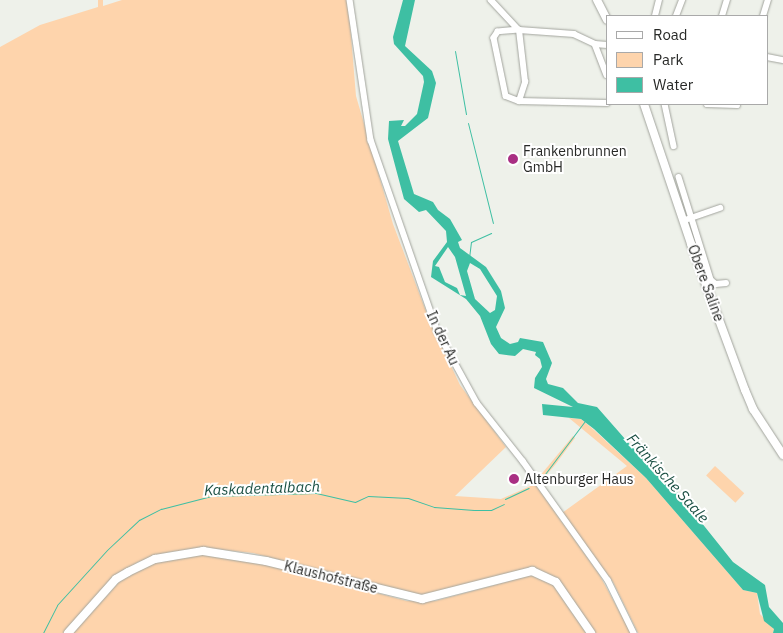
<!DOCTYPE html>
<html>
<head>
<meta charset="utf-8">
<style>
  body { margin:0 }
  #map { position:relative; width:783px; height:633px; overflow:hidden; background:#eef1ea; font-family:"IBM Plex Sans",sans-serif }
  div>[style] { position:absolute }
  .green>* { inset:0; background:#fed4ac; transform-origin:0 0 }
  .water>* { inset:0; background:#3ebfa3 }
  .stream>* { height:1px; margin:-0.5px; padding:0 0.5px; transform-origin:0.5px; border-radius:0.5px; background:#3ebfa3 }
  .roads { filter:drop-shadow(0 0 1px #a2a49d) drop-shadow(0 0 1px #a2a49d) }
  .minor>* { height:5.5px; margin:-2.75px; padding:0 2.75px; transform-origin:2.75px; border-radius:2.75px; background:#fff }
  .secondary>* { height:8px; margin:-4px; padding:0 4px; transform-origin:4px; border-radius:4px; background:#fff }
  .dots>* { width:14px; height:14px; translate:-50% -50%; box-sizing:border-box; border:2px solid #fff; border-radius:50% }
  span { translate:-50% -50%; white-space:nowrap; text-align:center; line-height:1.15; -webkit-text-stroke:4px #fff; paint-order:stroke }
  .poi-label { font-size:14px; color:#282927 }
  .left { translate:0 -50%; text-align:left }
  .street-label { font-size:14px; color:#282927 }
  .water-label { font-size:15px; color:#1a4f43; font-style:italic }
  .legend { position:absolute; left:606px; top:15px; width:162px; height:90px; box-sizing:border-box; background:#fff; border:1px solid #a9a9a9; margin:0; padding:6px 9px; list-style:none; font-size:15px; color:#282927 }
  .legend li { display:flex; align-items:center; gap:10px; height:25px }
  .legend b { width:25px; border:1px solid #a9a9a9 }
</style>
</head>
<body>
<div id="map">
  <div class="green">
    <div style="clip-path:polygon(98px 0,103px 0,103px 6px,122px 0,348px 0,356px 96px,393px 224px,429px 319px,460px 385px,506px 447px,455px 496px,501px 499px,535px 484px,599px 574px,631px 633px,593px 633px,557px 580px,529px 569px,434px 595px,408px 595px,253px 553px,204px 548px,170px 552px,138px 562px,115px 578px,66px 633px,0 633px,0 47px,40px 25px,98px 7px)"></div>
    <div style="clip-path:polygon(569px 418px,581px 419px,593px 429px,646px 478px,743px 590px,757px 593px,760px 614px,774px 629px,773px 633px,638px 633px,613px 582px,562px 513px,627px 466px)"></div>
    <div style="clip-path:polygon(573px 436px,575px 438px,555px 465px,543px 479px,539px 477px)"></div>
    <div style="left:715px;top:466px;width:40px;height:13px;rotate:43deg"></div>
    <div style="clip-path:polygon(203px 554px,251px 559px,407px 601px,435px 601px,531px 575px,553px 585px,586px 633px,73px 633px,119px 582px,141px 567px,171px 558px)"></div>
  </div>
  <div class="water">
    <div style="clip-path:polygon(evenodd,403px 0,415px 0,405px 46px,432px 71px,436px 83px,428px 118px,398px 141px,414px 194px,433px 202px,438px 210px,450px 219px,462px 240px,458px 242px,460px 248px,486px 267px,501px 291px,505px 308px,496px 327px,501px 338px,510px 344px,518px 342px,520px 338px,543px 342px,552px 363px,546px 379px,548px 384px,563px 388px,578px 403px,597px 407px,633px 448px,661px 472px,733px 562px,765px 585px,769px 607px,783px 623px,783px 633px,773px 633px,774px 629px,764px 621px,757px 593px,743px 590px,646px 478px,594px 429px,581px 419px,543px 415px,542px 404px,573px 407px,534px 388px,535px 378px,542px 367px,540px 359px,535px 355px,536px 352px,523px 349px,515px 356px,499px 354px,491px 344px,480px 316px,466px 299px,431px 277px,433px 261px,447px 242px,446px 231px,426px 210px,419px 212px,404px 199px,388px 139px,389px 121px,404px 120px,401px 126px,405px 126px,417px 114px,424px 82px,423px 76px,394px 44px,393px 37px,403px 0,448px 247px,455px 257px,466px 296px,460px 295px,457px 288px,445px 282px,439px 267px,435px 266px,448px 247px,403px 0,470px 263px,480px 269px,497px 296px,495px 310px,490px 313px,475px 299px,467px 271px,470px 263px)"></div>
  </div>
  <div class="stream">
    <div style="left:455px;top:51px;width:64px;rotate:80.1deg"></div>
    <div style="left:468px;top:123px;width:103px;rotate:76deg"></div>
    <div style="left:469px;top:258px;width:16px;rotate:-83deg"></div>
    <div style="left:471px;top:242px;width:22px;rotate:-24deg"></div>
    <div style="left:542px;top:478px;width:71px;rotate:-53deg"></div>
    <div style="left:505px;top:499px;width:26px;rotate:-25deg"></div>
    <div style="left:43px;top:633px;width:31px;rotate:-63deg"></div>
    <div style="left:57px;top:605px;width:74px;rotate:-47.7deg"></div>
    <div style="left:107px;top:550px;width:44px;rotate:-43.2deg"></div>
    <div style="left:139px;top:520px;width:25px;rotate:-27deg"></div>
    <div style="left:161px;top:509px;width:52px;rotate:-14.6deg"></div>
    <div style="left:211px;top:496px;width:105px;rotate:-1.6deg"></div>
    <div style="left:316px;top:493px;width:40px;rotate:13deg"></div>
    <div style="left:355px;top:502px;width:14px;rotate:-25deg"></div>
    <div style="left:368px;top:496px;width:40px;rotate:2.9deg"></div>
    <div style="left:408px;top:498px;width:28px;rotate:19deg"></div>
    <div style="left:434px;top:507px;width:40px;rotate:4.3deg"></div>
    <div style="left:474px;top:510px;width:17px"></div>
    <div style="left:491px;top:510px;width:14px;rotate:-25deg"></div>
  </div>
  <div class="roads">
    <div class="minor">
      <div style="left:350px;top:0;width:142px;rotate:81.5deg"></div>
      <div style="left:371px;top:140px;width:203px;rotate:70.8deg"></div>
      <div style="left:438px;top:332px;width:81px;rotate:61.2deg"></div>
      <div style="left:477px;top:403px;width:74px;rotate:51.6deg"></div>
      <div style="left:523px;top:461px;width:146px;rotate:54.5deg"></div>
      <div style="left:608px;top:580px;width:59px;rotate:63.9deg"></div>
      <div style="left:491px;top:0;width:41px;rotate:47deg"></div>
      <div style="left:519px;top:30px;width:55px;rotate:4.2deg"></div>
      <div style="left:574px;top:34px;width:23px;rotate:25deg"></div>
      <div style="left:595px;top:44px;width:12px;rotate:5deg"></div>
      <div style="left:655px;top:16px;width:16px;rotate:-76deg"></div>
      <div style="left:676px;top:16px;width:17px;rotate:-69deg"></div>
      <div style="left:722px;top:16px;width:17px;rotate:-73deg"></div>
      <div style="left:763px;top:16px;width:17px;rotate:-73deg"></div>
      <div style="left:595px;top:44px;width:33px;rotate:69deg"></div>
      <div style="left:767px;top:57px;width:16px;rotate:11deg"></div>
      <div style="left:519px;top:101px;width:20px;rotate:-72deg"></div>
      <div style="left:525px;top:82px;width:52px;rotate:-96.6deg"></div>
      <div style="left:519px;top:30px;width:21px;rotate:175deg"></div>
      <div style="left:498px;top:32px;width:7px;rotate:124deg"></div>
      <div style="left:494px;top:38px;width:59px;rotate:78.3deg"></div>
      <div style="left:506px;top:96px;width:14px;rotate:21deg"></div>
      <div style="left:519px;top:101px;width:88px;rotate:1.3deg"></div>
      <div style="left:665px;top:104px;width:43px;rotate:77.9deg"></div>
      <div style="left:707px;top:104px;width:30px;rotate:2deg"></div>
      <div style="left:679px;top:177px;width:108px;rotate:72.7deg"></div>
      <div style="left:711px;top:280px;width:6px;rotate:39deg"></div>
      <div style="left:716px;top:284px;width:10px;rotate:-6deg"></div>
      <div style="left:688px;top:219px;width:34px;rotate:-19deg"></div>
    </div>
    <div class="secondary">
      <div style="left:597px;top:0;width:22px;rotate:63deg"></div>
      <div style="left:644px;top:104px;width:148px;rotate:71.4deg"></div>
      <div style="left:691px;top:244px;width:156px;rotate:69.7deg"></div>
      <div style="left:745px;top:390px;width:21px;rotate:67deg"></div>
      <div style="left:753px;top:409px;width:55px;rotate:56.9deg"></div>
      <div style="left:68px;top:633px;width:72px;rotate:-48.4deg"></div>
      <div style="left:116px;top:579px;width:14px;rotate:-30deg"></div>
      <div style="left:128px;top:572px;width:30px;rotate:-26deg"></div>
      <div style="left:155px;top:559px;width:49px;rotate:-9.5deg"></div>
      <div style="left:203px;top:551px;width:64px;rotate:9deg"></div>
      <div style="left:266px;top:561px;width:161px;rotate:13.7deg"></div>
      <div style="left:422px;top:599px;width:114px;rotate:-14.3deg"></div>
      <div style="left:532px;top:571px;width:26px;rotate:25deg"></div>
      <div style="left:556px;top:582px;width:62px;rotate:55.5deg"></div>
    </div>
  </div>
  <div class="dots">
    <div style="left:513px;top:159px;background:#a92f83"></div>
    <div style="left:514px;top:479px;background:#a92f83"></div>
  </div>
  <div class="poi-label">
    <span class="left" style="left:523px;top:159px">Frankenbrunnen<br>GmbH</span>
    <span class="left" style="left:524px;top:479px">Altenburger Haus</span>
  </div>
  <div class="street-label">
    <span style="left:706px;top:283px;rotate:70deg">Obere Saline</span>
    <span style="left:443px;top:338px;rotate:65deg">In der Au</span>
    <span style="left:331px;top:577px;rotate:14deg">Klaushofstraße</span>
  </div>
  <div class="water-label">
    <span style="left:668px;top:478px;rotate:48deg">Fränkische Saale</span>
    <span style="left:262px;top:488px;rotate:-2deg">Kaskadentalbach</span>
  </div>
  <ul class="legend">
  <li><b style="height:6px;background:#fff"></b>Road</li>
  <li><b style="height:14px;background:#fed4ac"></b>Park</li>
  <li><b style="height:14px;background:#3ebfa3"></b>Water</li>
  </ul>
</div>
</body>
</html>
